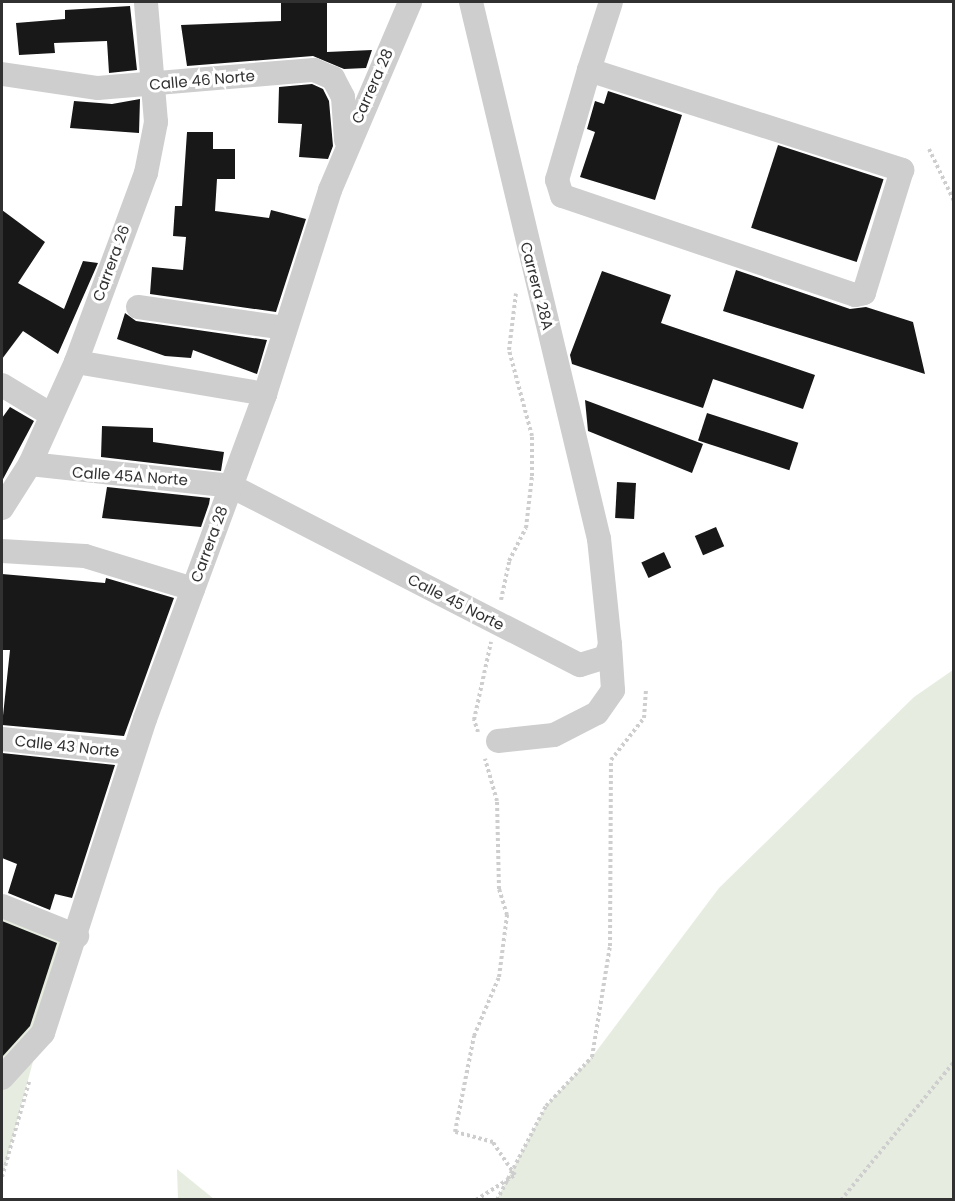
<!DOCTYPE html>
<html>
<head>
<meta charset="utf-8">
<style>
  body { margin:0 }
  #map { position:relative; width:955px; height:1201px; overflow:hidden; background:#fff; font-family:Poppins,sans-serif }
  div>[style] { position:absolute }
  .green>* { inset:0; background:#e6ede0 }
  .building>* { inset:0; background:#181818; transform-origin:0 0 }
  .path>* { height:4px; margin-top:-2px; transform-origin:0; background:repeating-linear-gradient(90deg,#cecece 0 3px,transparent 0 6px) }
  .minor>* { height:24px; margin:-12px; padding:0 12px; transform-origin:12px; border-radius:12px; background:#cecece }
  span { translate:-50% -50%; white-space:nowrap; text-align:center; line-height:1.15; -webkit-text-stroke:6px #fff; paint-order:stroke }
  .street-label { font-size:15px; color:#313131 }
  .frame { position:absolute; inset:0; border:3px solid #313131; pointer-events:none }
</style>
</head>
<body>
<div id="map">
  <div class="green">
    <div style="clip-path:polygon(953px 670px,953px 1199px,497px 1199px,546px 1106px,592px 1057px,719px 888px,914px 697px)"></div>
    <div style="clip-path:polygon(2px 906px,68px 931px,2px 1177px)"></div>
    <div style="clip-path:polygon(177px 1169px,214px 1199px,178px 1199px)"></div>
  </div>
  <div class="building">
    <div style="clip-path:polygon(281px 3px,327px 3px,327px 52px,372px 50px,366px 68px,344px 69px,313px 56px,187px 66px,181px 25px,281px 21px)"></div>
    <div style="clip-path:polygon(130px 6px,137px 70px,109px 73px,107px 41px,54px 43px,55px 53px,19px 55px,16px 23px,65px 19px,65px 10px)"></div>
    <div style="clip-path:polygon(312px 84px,323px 89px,329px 101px,333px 146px,328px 159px,299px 157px,302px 124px,278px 123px,279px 87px)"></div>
    <div style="clip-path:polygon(608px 91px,682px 115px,655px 200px,580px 177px,595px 132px,587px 129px,595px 101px,604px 104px)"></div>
    <div style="clip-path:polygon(140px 99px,139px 133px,70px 128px,74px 101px,112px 104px)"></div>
    <div style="clip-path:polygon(187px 132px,213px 132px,213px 149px,235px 149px,235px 179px,217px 179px,215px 211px,269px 218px,271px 210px,306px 219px,276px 312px,150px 294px,152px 267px,183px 270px,186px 237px,173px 236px,175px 206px,182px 206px)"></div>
    <div style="left:778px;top:145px;width:111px;height:87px;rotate:18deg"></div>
    <div style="clip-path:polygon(2px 210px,45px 242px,18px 283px,64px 309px,83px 261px,98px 263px,58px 354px,23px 331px,2px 359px)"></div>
    <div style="clip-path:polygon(736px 270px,850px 309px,866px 307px,913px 322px,925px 374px,723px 311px)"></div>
    <div style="clip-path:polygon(602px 271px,671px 295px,661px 323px,815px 375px,803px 409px,713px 379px,703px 408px,572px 364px,570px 355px)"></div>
    <div style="clip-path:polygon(125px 313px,136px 321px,267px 340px,257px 374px,193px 350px,191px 358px,165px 356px,117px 339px)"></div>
    <div style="clip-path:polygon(585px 400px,703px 444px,692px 473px,588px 431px)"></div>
    <div style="clip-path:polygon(10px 407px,34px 421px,2px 481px,2px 418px)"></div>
    <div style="left:707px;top:413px;width:96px;height:29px;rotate:18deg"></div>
    <div style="clip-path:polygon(102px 426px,153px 428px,153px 442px,224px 452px,221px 471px,101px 457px)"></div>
    <div style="left:617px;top:482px;width:19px;height:36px;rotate:3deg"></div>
    <div style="clip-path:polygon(107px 487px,210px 498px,209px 504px,201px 527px,102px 518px)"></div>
    <div style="left:716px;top:527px;width:21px;height:23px;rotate:67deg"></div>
    <div style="left:664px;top:552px;width:17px;height:25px;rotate:65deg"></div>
    <div style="clip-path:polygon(2px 574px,105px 583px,106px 578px,174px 598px,124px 736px,2px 725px,10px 650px,2px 650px)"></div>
    <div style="clip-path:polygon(2px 753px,115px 765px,72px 898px,55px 894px,50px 910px,8px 893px,17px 864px,2px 858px)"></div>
    <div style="clip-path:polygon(2px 921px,57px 943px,30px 1026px,2px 1057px)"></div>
  </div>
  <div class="path">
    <div style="left:929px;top:149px;width:58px;rotate:64.3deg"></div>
    <div style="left:501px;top:600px;width:40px;rotate:-78deg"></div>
    <div style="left:509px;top:561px;width:37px;rotate:-63deg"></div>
    <div style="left:526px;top:528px;width:52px;rotate:-83.4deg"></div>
    <div style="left:532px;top:476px;width:40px;rotate:-90deg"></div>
    <div style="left:532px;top:436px;width:89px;rotate:-105deg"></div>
    <div style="left:509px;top:350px;width:57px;rotate:-83deg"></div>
    <div style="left:478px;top:732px;width:13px;rotate:-108deg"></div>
    <div style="left:474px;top:720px;width:80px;rotate:-77.7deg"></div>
    <div style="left:2px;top:1177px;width:99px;rotate:-74.1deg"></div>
    <div style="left:476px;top:1200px;width:46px;rotate:-32.7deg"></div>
    <div style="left:515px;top:1175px;width:40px;rotate:-124deg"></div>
    <div style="left:493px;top:1142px;width:39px;rotate:-165deg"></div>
    <div style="left:455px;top:1132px;width:98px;rotate:-78.8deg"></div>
    <div style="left:474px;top:1036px;width:64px;rotate:-67deg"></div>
    <div style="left:499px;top:977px;width:63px;rotate:-82.6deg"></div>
    <div style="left:507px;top:915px;width:27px;rotate:-107deg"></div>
    <div style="left:499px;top:889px;width:88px;rotate:-91.3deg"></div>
    <div style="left:497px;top:801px;width:44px;rotate:-105.9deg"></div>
    <div style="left:497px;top:1200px;width:106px;rotate:-62.5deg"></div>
    <div style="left:546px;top:1106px;width:67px;rotate:-46.8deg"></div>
    <div style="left:592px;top:1057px;width:112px;rotate:-80.8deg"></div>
    <div style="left:610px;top:946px;width:186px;rotate:-89.7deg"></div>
    <div style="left:611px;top:760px;width:53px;rotate:-51.8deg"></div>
    <div style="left:644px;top:718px;width:29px;rotate:-86deg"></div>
    <div style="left:841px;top:1200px;width:178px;rotate:-50.7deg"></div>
  </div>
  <div class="minor">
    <div style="left:589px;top:70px;width:329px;rotate:17.7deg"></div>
    <div style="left:902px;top:170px;width:129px;rotate:107.2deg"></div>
    <div style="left:864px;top:293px;width:9px;rotate:167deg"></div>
    <div style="left:855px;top:295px;width:309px;rotate:-161.3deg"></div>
    <div style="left:562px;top:196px;width:17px;rotate:-107deg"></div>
    <div style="left:557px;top:180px;width:115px;rotate:-73.8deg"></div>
    <div style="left:589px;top:70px;width:71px;rotate:-72.1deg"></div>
    <div style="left:2px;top:74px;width:97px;rotate:8.3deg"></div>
    <div style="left:98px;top:88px;width:217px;rotate:-4.8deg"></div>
    <div style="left:314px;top:70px;width:21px;rotate:23deg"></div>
    <div style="left:333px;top:78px;width:21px;rotate:62deg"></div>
    <div style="left:343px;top:97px;width:43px;rotate:86deg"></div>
    <div style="left:138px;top:307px;width:148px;rotate:8.1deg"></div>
    <div style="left:76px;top:362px;width:192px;rotate:9.6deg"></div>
    <div style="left:2px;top:385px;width:56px;rotate:31.1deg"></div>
    <div style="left:30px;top:464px;width:202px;rotate:6.2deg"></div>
    <div style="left:231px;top:486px;width:392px;rotate:27.2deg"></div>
    <div style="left:580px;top:665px;width:27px;rotate:-17deg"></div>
    <div style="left:606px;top:657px;width:13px;rotate:-72deg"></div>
    <div style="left:610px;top:645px;width:107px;rotate:-95.9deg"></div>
    <div style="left:599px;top:539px;width:552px;rotate:-103.41deg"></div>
    <div style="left:2px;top:508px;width:52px;rotate:-57.5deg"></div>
    <div style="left:30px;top:464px;width:112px;rotate:-65.7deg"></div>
    <div style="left:76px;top:362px;width:202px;rotate:-69.7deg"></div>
    <div style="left:146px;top:173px;width:52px;rotate:-78.9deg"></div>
    <div style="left:156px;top:122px;width:120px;rotate:-94.8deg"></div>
    <div style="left:2px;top:551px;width:83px;rotate:3.4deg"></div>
    <div style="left:85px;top:556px;width:113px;rotate:17deg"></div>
    <div style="left:2px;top:739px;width:132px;rotate:6.1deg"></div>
    <div style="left:498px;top:741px;width:56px;rotate:-6.1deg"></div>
    <div style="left:554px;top:735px;width:48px;rotate:-27.1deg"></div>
    <div style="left:597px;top:713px;width:28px;rotate:-55deg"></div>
    <div style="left:613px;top:690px;width:45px;rotate:-93.8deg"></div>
    <div style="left:2px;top:906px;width:81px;rotate:21.8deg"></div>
    <div style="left:2px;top:1078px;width:61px;rotate:-47.7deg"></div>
    <div style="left:43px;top:1033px;width:330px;rotate:-72deg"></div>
    <div style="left:145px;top:719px;width:346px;rotate:-69.7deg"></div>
    <div style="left:265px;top:394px;width:214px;rotate:-72.3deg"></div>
    <div style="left:330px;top:190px;width:204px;rotate:-66.9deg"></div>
  </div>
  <div class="street-label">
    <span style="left:202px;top:80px;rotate:-5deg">Calle 46 Norte</span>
    <span style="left:372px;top:86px;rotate:-66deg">Carrera 28</span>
    <span style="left:111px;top:263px;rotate:-70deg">Carrera 26</span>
    <span style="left:537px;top:286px;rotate:75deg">Carrera 28A</span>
    <span style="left:130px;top:476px;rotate:4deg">Calle 45A Norte</span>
    <span style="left:209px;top:544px;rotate:-70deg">Carrera 28</span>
    <span style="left:456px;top:602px;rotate:27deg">Calle 45 Norte</span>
    <span style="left:67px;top:746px;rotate:6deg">Calle 43 Norte</span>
  </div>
  <div class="frame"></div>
</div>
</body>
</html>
